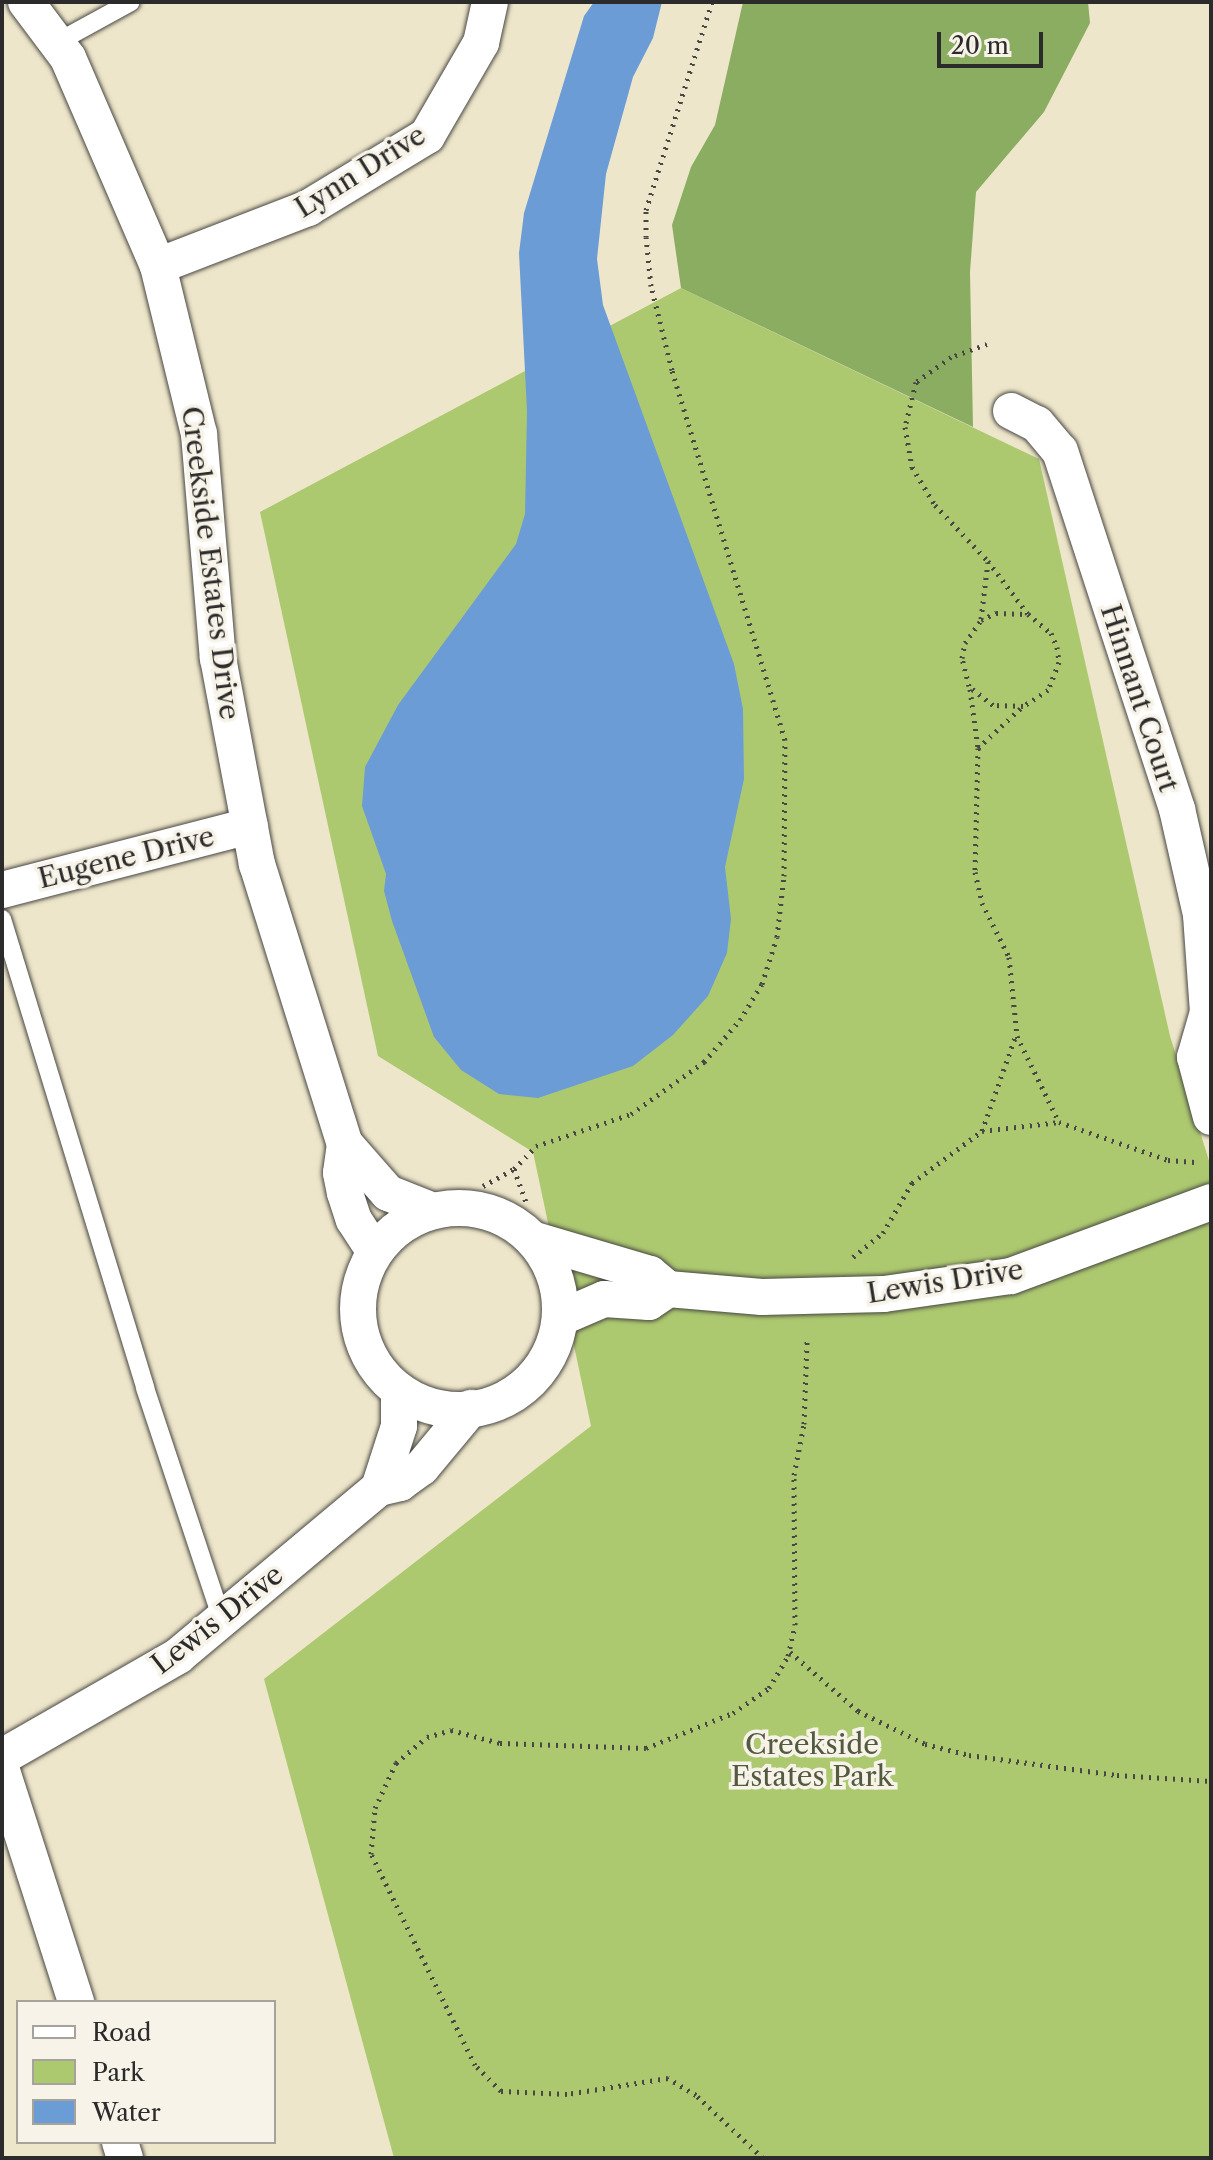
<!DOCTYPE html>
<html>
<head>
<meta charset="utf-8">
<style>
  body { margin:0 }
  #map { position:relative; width:1213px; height:2160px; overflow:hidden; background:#eee6ca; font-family:"Libre Caslon Text",serif }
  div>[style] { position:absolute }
  .green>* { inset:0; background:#adc970 }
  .forest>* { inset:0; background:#8aad62 }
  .water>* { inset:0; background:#6c9cd6 }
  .path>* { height:5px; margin-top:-2.5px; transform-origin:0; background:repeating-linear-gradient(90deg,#484743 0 2px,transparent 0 8px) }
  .roads { filter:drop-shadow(0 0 2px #484743) drop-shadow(0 0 2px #484743) }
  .service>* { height:18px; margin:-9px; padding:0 9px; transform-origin:9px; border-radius:9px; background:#fff }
  .minor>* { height:36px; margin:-18px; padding:0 18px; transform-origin:18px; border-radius:18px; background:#fff }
  .minor>.ring { margin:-18px; padding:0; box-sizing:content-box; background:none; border:36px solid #fff; border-radius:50% }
  span { translate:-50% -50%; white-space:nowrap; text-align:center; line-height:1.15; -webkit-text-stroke:7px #f7f3e8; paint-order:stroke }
  .street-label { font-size:28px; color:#2b2b2b }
  .park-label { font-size:28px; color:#525a40 }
  .frame { position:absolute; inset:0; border:4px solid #2b2b2b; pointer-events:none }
  .legend { position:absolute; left:16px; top:2000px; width:260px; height:144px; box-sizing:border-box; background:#f7f3e8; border:2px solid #a5a39c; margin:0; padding:10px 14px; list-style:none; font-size:24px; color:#2b2b2b }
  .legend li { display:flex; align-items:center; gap:16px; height:40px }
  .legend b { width:40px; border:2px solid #a5a39c }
  .scale { position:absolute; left:937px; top:32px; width:106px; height:36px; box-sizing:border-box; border:4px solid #2b2b2b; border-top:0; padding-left:10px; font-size:24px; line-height:28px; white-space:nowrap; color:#2b2b2b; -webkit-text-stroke:6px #f7f3e8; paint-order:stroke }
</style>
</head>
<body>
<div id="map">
  <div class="green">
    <div style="clip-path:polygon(681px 288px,1039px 459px,1170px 1036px,1211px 1167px,1211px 2158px,394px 2158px,264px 1679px,591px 1426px,533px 1152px,378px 1056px,260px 512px)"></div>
  </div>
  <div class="forest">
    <div style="clip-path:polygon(743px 2px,1088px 2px,1090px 23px,1044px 112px,976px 192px,970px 272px,973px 427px,681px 288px,672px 225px,691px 167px,715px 125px)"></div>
  </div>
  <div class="water">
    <div style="clip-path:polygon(594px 2px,662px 2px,653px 38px,633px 77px,606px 174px,597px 259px,603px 305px,734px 664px,743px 709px,744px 779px,725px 867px,731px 919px,727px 953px,708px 996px,673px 1035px,633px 1066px,538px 1098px,499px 1094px,461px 1070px,434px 1037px,392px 921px,384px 891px,386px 874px,362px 806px,365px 767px,398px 705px,516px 544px,525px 514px,527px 411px,519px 253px,524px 213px,584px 16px)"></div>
  </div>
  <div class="path">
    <div style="left:987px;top:344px;width:38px;rotate:160deg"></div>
    <div style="left:951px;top:357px;width:43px;rotate:144.5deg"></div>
    <div style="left:916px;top:382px;width:46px;rotate:103.7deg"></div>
    <div style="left:905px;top:427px;width:41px;rotate:80.1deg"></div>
    <div style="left:912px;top:467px;width:44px;rotate:58.8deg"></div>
    <div style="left:935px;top:505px;width:77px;rotate:46.6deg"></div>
    <div style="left:988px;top:561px;width:66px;rotate:53deg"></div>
    <div style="left:1028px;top:614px;width:30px;rotate:40deg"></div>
    <div style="left:1051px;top:633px;width:15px;rotate:67deg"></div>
    <div style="left:1057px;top:647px;width:15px;rotate:82deg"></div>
    <div style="left:1059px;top:662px;width:30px;rotate:111deg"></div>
    <div style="left:1048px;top:690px;width:30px;rotate:147deg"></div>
    <div style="left:1023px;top:706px;width:30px;rotate:-178deg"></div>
    <div style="left:993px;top:705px;width:31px;rotate:-142deg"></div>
    <div style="left:969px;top:686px;width:29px;rotate:-104deg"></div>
    <div style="left:962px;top:658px;width:15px;rotate:-79deg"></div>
    <div style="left:965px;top:643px;width:28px;rotate:-55deg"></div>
    <div style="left:981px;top:620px;width:17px;rotate:-25deg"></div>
    <div style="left:996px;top:613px;width:32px;rotate:2deg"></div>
    <div style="left:981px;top:619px;width:57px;rotate:-83deg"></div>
    <div style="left:970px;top:689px;width:60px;rotate:82.3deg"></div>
    <div style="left:978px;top:748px;width:124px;rotate:91.4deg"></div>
    <div style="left:975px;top:872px;width:32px;rotate:77deg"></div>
    <div style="left:982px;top:903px;width:60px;rotate:63.4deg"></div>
    <div style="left:1009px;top:957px;width:79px;rotate:84.2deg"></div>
    <div style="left:1017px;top:1036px;width:96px;rotate:64deg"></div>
    <div style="left:978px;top:748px;width:60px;rotate:-43deg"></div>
    <div style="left:982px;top:1131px;width:102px;rotate:-70.5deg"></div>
    <div style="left:514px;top:1169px;width:38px;rotate:70deg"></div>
    <div style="left:483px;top:1186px;width:35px;rotate:-29deg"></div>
    <div style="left:514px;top:1169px;width:32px;rotate:-46deg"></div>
    <div style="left:536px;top:1146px;width:100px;rotate:-18.6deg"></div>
    <div style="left:631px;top:1114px;width:90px;rotate:-35.5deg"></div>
    <div style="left:704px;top:1062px;width:55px;rotate:-49.4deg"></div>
    <div style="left:740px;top:1020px;width:42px;rotate:-58.6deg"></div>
    <div style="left:762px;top:984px;width:49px;rotate:-72.3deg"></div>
    <div style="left:777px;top:937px;width:61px;rotate:-83.5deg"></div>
    <div style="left:784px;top:876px;width:136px;rotate:-89.6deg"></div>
    <div style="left:785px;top:740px;width:387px;rotate:-107deg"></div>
    <div style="left:672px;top:370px;width:87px;rotate:-104deg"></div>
    <div style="left:651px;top:286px;width:49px;rotate:-95.8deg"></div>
    <div style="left:646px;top:237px;width:27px;rotate:-90deg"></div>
    <div style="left:646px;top:210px;width:218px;rotate:-72.4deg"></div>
    <div style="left:853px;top:1257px;width:38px;rotate:-39deg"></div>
    <div style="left:883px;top:1233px;width:58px;rotate:-59.9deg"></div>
    <div style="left:912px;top:1183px;width:87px;rotate:-36.6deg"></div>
    <div style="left:982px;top:1131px;width:78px;rotate:-6.7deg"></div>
    <div style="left:1059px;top:1122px;width:115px;rotate:19.2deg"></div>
    <div style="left:1168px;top:1160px;width:27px;rotate:4deg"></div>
    <div style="left:790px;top:1652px;width:90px;rotate:40.9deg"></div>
    <div style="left:858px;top:1711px;width:75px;rotate:26.2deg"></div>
    <div style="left:925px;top:1744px;width:45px;rotate:14deg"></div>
    <div style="left:969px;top:1755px;width:149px;rotate:7.7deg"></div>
    <div style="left:1117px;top:1775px;width:94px;rotate:3.7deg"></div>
    <div style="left:763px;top:2158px;width:92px;rotate:-136.8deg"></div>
    <div style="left:696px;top:2095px;width:33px;rotate:-149deg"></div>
    <div style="left:668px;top:2078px;width:102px;rotate:171deg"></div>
    <div style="left:567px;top:2094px;width:66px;rotate:-177.4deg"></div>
    <div style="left:501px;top:2091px;width:37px;rotate:-135deg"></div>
    <div style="left:475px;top:2065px;width:235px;rotate:-116.2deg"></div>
    <div style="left:371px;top:1854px;width:46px;rotate:-85deg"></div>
    <div style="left:375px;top:1808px;width:50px;rotate:-65deg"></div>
    <div style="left:396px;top:1763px;width:40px;rotate:-40deg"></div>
    <div style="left:427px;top:1737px;width:25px;rotate:-16deg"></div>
    <div style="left:451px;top:1730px;width:51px;rotate:14.9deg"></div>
    <div style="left:500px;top:1743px;width:146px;rotate:2deg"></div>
    <div style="left:646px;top:1748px;width:94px;rotate:-21.9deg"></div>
    <div style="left:733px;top:1713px;width:44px;rotate:-34.8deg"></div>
    <div style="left:769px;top:1688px;width:37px;rotate:-59deg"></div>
    <div style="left:788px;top:1656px;width:32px;rotate:-77deg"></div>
    <div style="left:795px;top:1625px;width:150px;rotate:-90.4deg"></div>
    <div style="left:794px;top:1475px;width:52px;rotate:-78.9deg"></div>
    <div style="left:804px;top:1424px;width:83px;rotate:-87.9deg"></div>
  </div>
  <div class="roads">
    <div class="service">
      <div style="left:56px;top:43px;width:85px;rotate:-28.7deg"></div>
      <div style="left:2px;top:919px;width:490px;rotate:73deg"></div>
      <div style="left:145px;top:1388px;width:243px;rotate:71.6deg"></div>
    </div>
    <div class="minor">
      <div style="left:26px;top:2px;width:70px;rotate:53.1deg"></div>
      <div style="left:68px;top:58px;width:227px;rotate:66.6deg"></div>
      <div style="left:158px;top:266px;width:173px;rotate:76.3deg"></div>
      <div style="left:199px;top:434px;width:225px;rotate:85.2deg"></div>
      <div style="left:218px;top:658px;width:210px;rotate:79.3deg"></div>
      <div style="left:257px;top:864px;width:294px;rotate:72.6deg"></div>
      <div style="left:345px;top:1144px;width:65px;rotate:48.7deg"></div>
      <div style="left:388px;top:1193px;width:46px;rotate:21.6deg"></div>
      <div style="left:158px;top:266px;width:161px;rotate:-21.1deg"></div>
      <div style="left:308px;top:208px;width:139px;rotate:-31.2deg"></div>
      <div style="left:427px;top:136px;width:108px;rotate:-59.9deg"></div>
      <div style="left:481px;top:43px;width:42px;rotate:-77.6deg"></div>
      <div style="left:1011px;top:411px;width:29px;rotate:27deg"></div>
      <div style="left:1037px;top:424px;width:35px;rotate:50deg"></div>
      <div style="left:1060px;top:451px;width:377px;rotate:71.9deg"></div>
      <div style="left:1177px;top:809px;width:109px;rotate:77.2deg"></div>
      <div style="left:1201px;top:915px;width:97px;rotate:85.9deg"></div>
      <div style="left:1208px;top:1012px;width:47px;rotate:106.1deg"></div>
      <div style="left:1195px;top:1057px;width:62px;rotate:75.1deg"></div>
      <div style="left:2px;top:890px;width:256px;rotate:-14.5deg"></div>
      <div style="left:345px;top:1144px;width:29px;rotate:98deg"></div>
      <div style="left:341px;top:1173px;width:20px;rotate:79deg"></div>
      <div style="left:345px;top:1193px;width:28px;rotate:72deg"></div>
      <div style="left:354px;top:1220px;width:37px;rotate:57deg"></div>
      <div class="ring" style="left:358px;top:1208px;width:166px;height:166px"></div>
      <div style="left:535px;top:1240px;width:120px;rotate:16.5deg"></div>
      <div style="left:650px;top:1274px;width:23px;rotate:40deg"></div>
      <div style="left:668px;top:1289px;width:94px;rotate:4.9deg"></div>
      <div style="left:762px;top:1297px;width:122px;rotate:-1.4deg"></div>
      <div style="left:884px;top:1294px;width:128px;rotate:-8.1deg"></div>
      <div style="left:1011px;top:1276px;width:213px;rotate:-20.3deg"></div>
      <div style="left:560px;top:1318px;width:48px;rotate:-23.4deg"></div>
      <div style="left:604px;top:1299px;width:45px;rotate:3.8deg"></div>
      <div style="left:649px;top:1302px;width:23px;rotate:-34deg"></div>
      <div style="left:379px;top:1488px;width:65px;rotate:-72.1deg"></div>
      <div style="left:399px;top:1426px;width:34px;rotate:-90deg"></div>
      <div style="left:2px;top:1757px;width:203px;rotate:-29.8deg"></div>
      <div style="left:178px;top:1656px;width:262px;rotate:-39.9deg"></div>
      <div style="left:379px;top:1488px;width:22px;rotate:-13deg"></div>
      <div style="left:400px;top:1483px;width:27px;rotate:-36deg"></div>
      <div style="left:422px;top:1467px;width:77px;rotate:-50.3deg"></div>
      <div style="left:2px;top:1771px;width:243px;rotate:72.2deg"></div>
      <div style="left:120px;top:2142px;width:17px;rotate:73deg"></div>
    </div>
  </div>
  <div class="street-label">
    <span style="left:360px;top:171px;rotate:-32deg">Lynn Drive</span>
    <span style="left:211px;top:563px;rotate:83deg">Creekside Estates Drive</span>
    <span style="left:1140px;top:698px;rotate:72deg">Hinnant Court</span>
    <span style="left:126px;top:857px;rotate:-14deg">Eugene Drive</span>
    <span style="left:945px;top:1281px;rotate:-9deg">Lewis Drive</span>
    <span style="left:217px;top:1619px;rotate:-38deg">Lewis Drive</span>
  </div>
  <div class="park-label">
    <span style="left:812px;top:1760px">Creekside<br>Estates Park</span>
  </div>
  <div class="frame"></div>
  <ul class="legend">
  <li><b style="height:10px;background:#fff"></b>Road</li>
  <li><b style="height:22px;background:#adc970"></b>Park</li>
  <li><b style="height:22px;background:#6c9cd6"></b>Water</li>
  </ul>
  <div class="scale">20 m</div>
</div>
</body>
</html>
